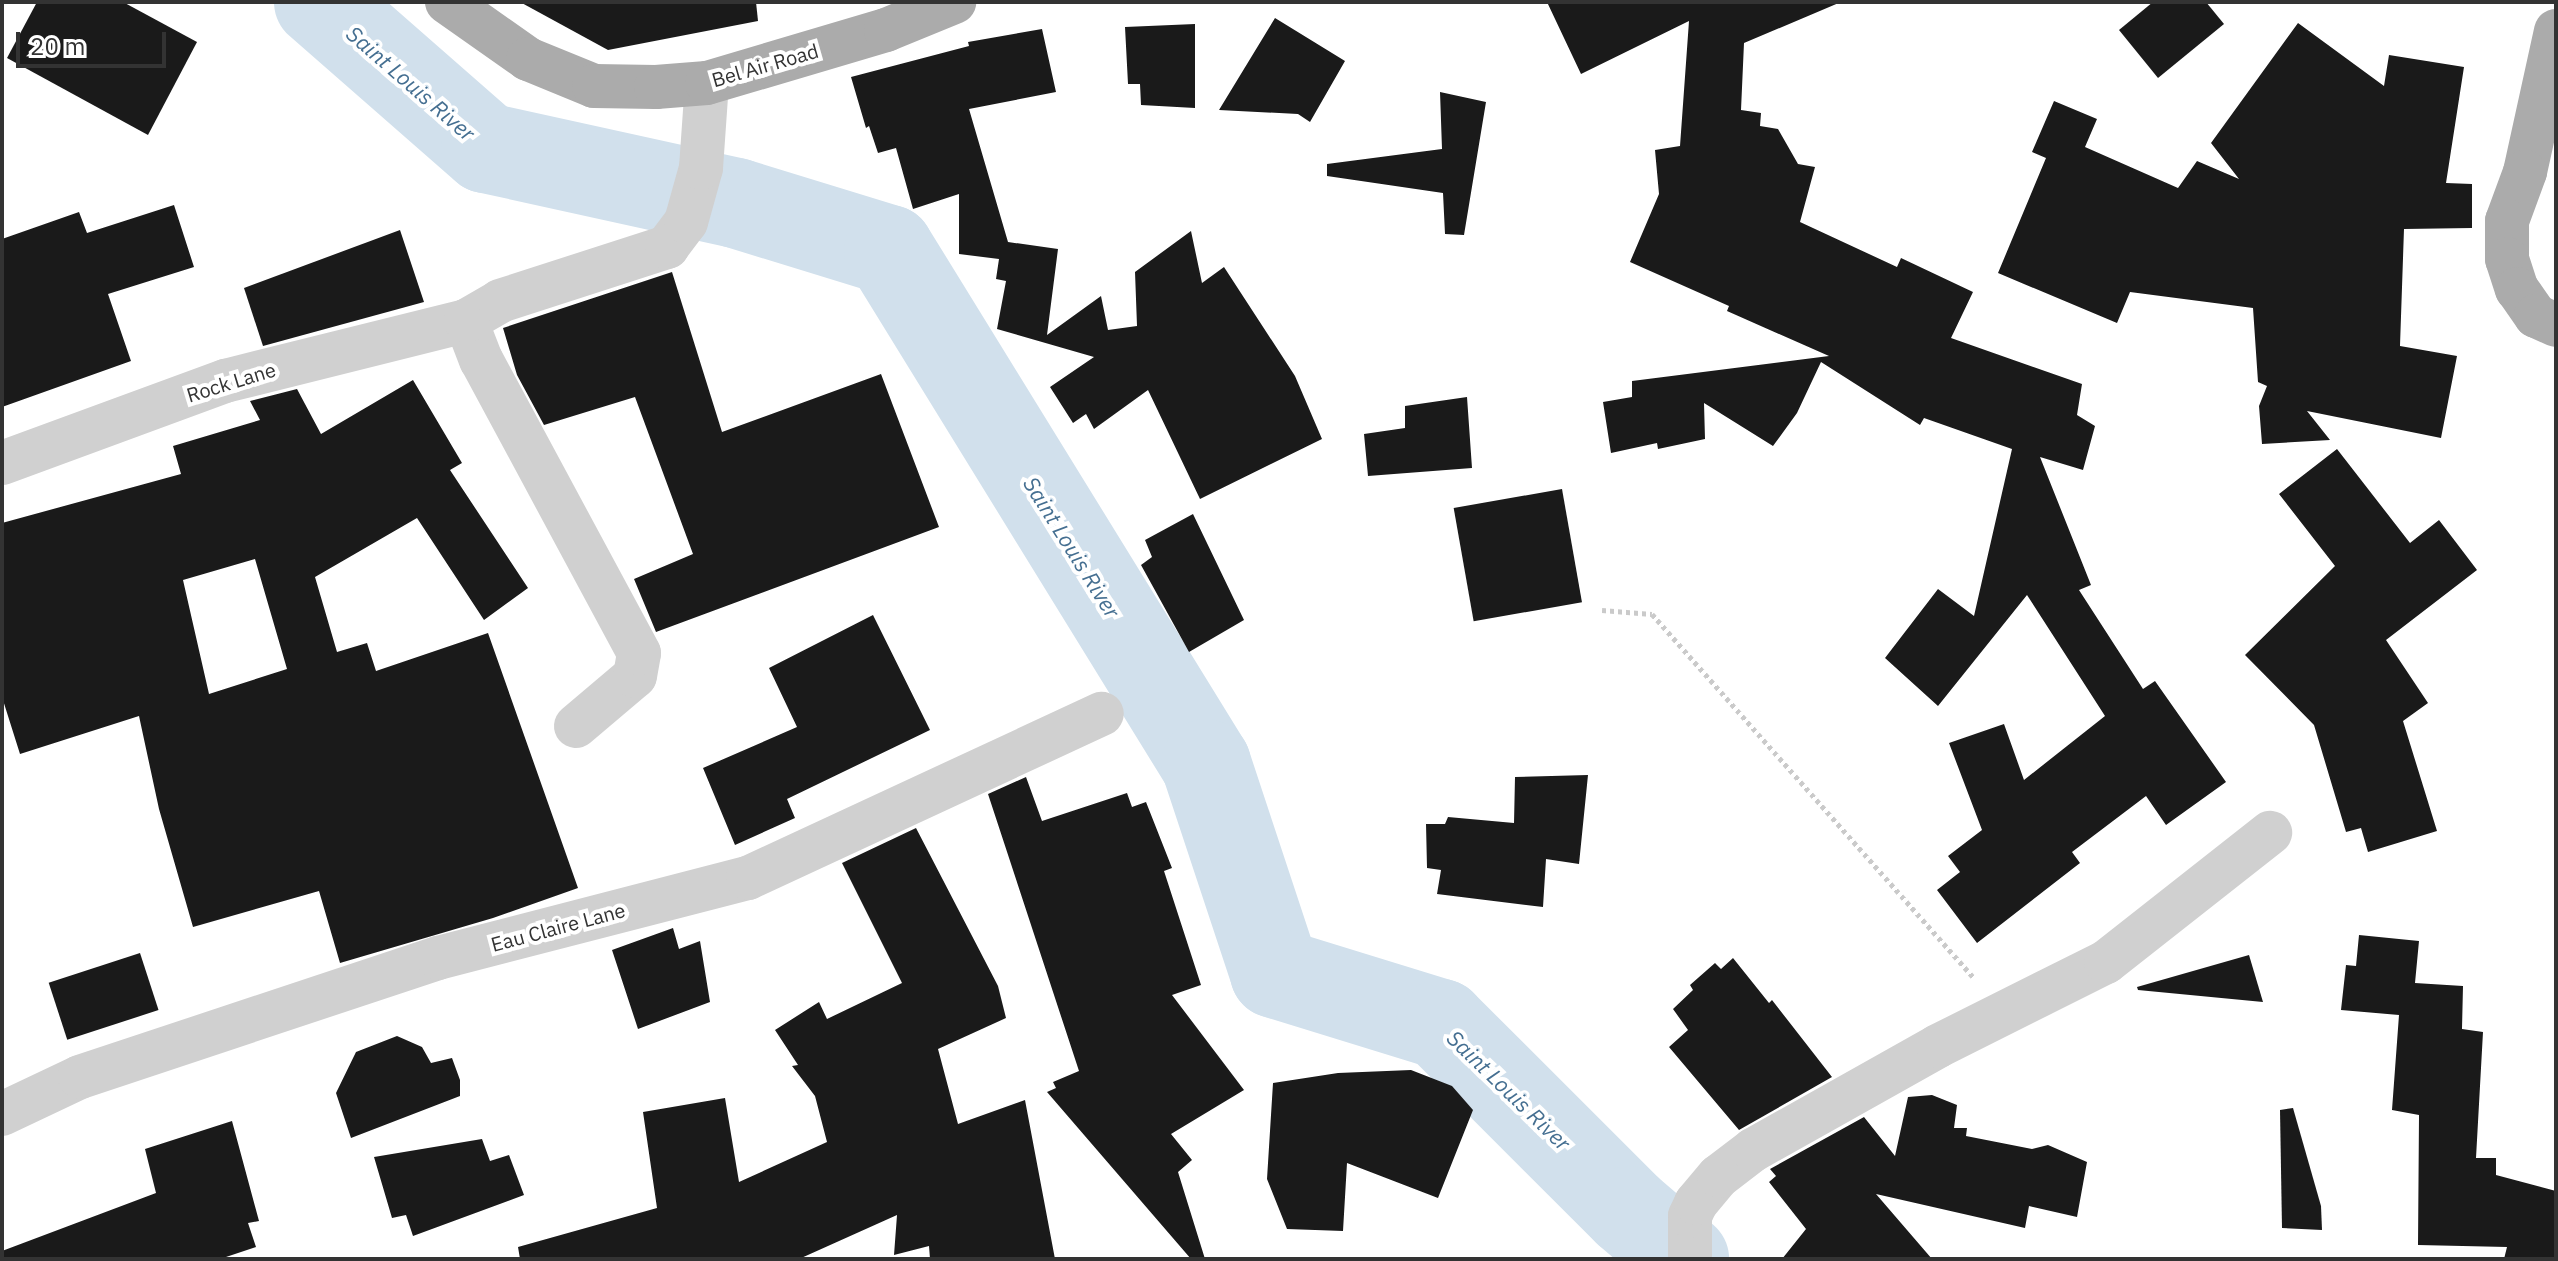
<!DOCTYPE html>
<html>
<head>
<meta charset="utf-8">
<style>
  body { margin:0 }
  #map { position:relative; width:2558px; height:1261px; overflow:hidden; background:#fff; font-family:"IBM Plex Sans",sans-serif }
  div>[style] { position:absolute }
  .river>* { height:90px; margin:-45px; padding:0 45px; transform-origin:45px; border-radius:45px; background:#d1e0ec }
  .building>* { inset:0; background:#1a1a1a; transform-origin:0 0 }
  .path>* { height:5px; margin-top:-2.5px; transform-origin:0; background:repeating-linear-gradient(90deg,#cacaca 0 4px,transparent 0 8px) }
  .minor>* { height:44px; margin:-22px; padding:0 22px; transform-origin:22px; border-radius:22px; background:#d0d0d0 }
  .major>* { height:44px; margin:-22px; padding:0 22px; transform-origin:22px; border-radius:22px; background:#ababab }
  span { translate:-50% -50%; white-space:nowrap; text-align:center; line-height:1.15; -webkit-text-stroke:8px #fff; paint-order:stroke }
  .street-label { font-size:20px; color:#333 }
  .water-label { font-size:22px; color:#456f91; font-style:italic }
  .frame { position:absolute; inset:0; border:4px solid #333; pointer-events:none }
  .scale { position:absolute; left:16px; top:32px; width:150px; height:36px; box-sizing:border-box; border:4px solid #333; border-top:0; padding-left:10px; font-size:24px; line-height:28px; white-space:nowrap; color:#333; -webkit-text-stroke:6px #fff; paint-order:stroke }
</style>
</head>
<body>
<div id="map">
  <div class="river">
    <div style="left:319px;top:2px;width:222px;rotate:41.2deg"></div>
    <div style="left:486px;top:148px;width:256px;rotate:12.4deg"></div>
    <div style="left:736px;top:203px;width:160px;rotate:17.1deg"></div>
    <div style="left:889px;top:250px;width:604px;rotate:58.34deg"></div>
    <div style="left:1206px;top:764px;width:220px;rotate:71.7deg"></div>
    <div style="left:1275px;top:973px;width:174px;rotate:17.1deg"></div>
    <div style="left:1441px;top:1024px;width:264px;rotate:45deg"></div>
    <div style="left:1628px;top:1211px;width:74px;rotate:40.6deg"></div>
  </div>
  <div class="building">
    <div style="clip-path:polygon(37px 2px,123px 2px,197px 42px,148px 135px,7px 58px)"></div>
    <div style="clip-path:polygon(520px 2px,756px 2px,758px 21px,608px 50px)"></div>
    <div style="clip-path:polygon(1547px 2px,1841px 2px,1744px 43px,1741px 110px,1761px 113px,1760px 126px,1778px 129px,1798px 164px,1815px 167px,1800px 222px,1897px 267px,1901px 258px,1973px 292px,1951px 338px,2082px 384px,2077px 415px,2095px 426px,2083px 470px,2040px 457px,2091px 585px,2079px 590px,2143px 689px,2155px 681px,2226px 782px,2166px 825px,2146px 796px,2072px 852px,2080px 863px,1977px 943px,1937px 890px,1960px 872px,1948px 856px,1982px 830px,1949px 743px,2004px 724px,2024px 780px,2105px 716px,2027px 595px,1938px 706px,1885px 658px,1938px 589px,1974px 616px,2012px 449px,1924px 418px,1920px 425px,1821px 362px,1797px 413px,1773px 446px,1704px 403px,1705px 439px,1658px 449px,1657px 443px,1611px 453px,1603px 402px,1632px 397px,1632px 381px,1829px 356px,1727px 311px,1729px 306px,1630px 262px,1659px 194px,1655px 150px,1680px 146px,1689px 21px,1581px 74px)"></div>
    <div style="clip-path:polygon(2153px 2px,2206px 2px,2224px 24px,2158px 78px,2119px 30px)"></div>
    <div style="clip-path:polygon(1275px 18px,1345px 61px,1310px 122px,1298px 114px,1219px 110px)"></div>
    <div style="clip-path:polygon(2298px 23px,2384px 86px,2389px 55px,2464px 67px,2446px 183px,2472px 184px,2472px 228px,2404px 229px,2400px 346px,2457px 356px,2441px 438px,2307px 411px,2330px 440px,2262px 444px,2259px 406px,2267px 386px,2258px 382px,2253px 308px,2130px 292px,2117px 323px,1998px 273px,2046px 158px,2032px 152px,2054px 101px,2097px 119px,2085px 147px,2178px 188px,2197px 161px,2239px 179px,2211px 143px)"></div>
    <div style="clip-path:polygon(1195px 24px,1195px 108px,1141px 105px,1140px 84px,1128px 84px,1125px 27px)"></div>
    <div style="clip-path:polygon(1042px 29px,1056px 92px,969px 109px,1008px 242px,1058px 249px,1047px 335px,1101px 296px,1108px 330px,1137px 326px,1135px 272px,1191px 231px,1202px 283px,1224px 267px,1295px 376px,1322px 439px,1200px 499px,1148px 390px,1094px 429px,1086px 414px,1073px 423px,1050px 387px,1094px 357px,997px 329px,1006px 281px,996px 279px,999px 259px,959px 254px,959px 194px,913px 209px,896px 148px,878px 153px,869px 126px,866px 128px,851px 77px,969px 46px,968px 42px)"></div>
    <div style="clip-path:polygon(1440px 92px,1486px 102px,1464px 235px,1445px 234px,1443px 193px,1327px 176px,1327px 164px,1442px 149px)"></div>
    <div style="clip-path:polygon(174px 205px,194px 267px,108px 294px,131px 361px,2px 407px,2px 239px,79px 212px,87px 233px)"></div>
    <div style="clip-path:polygon(400px 230px,424px 302px,263px 346px,244px 288px)"></div>
    <div style="clip-path:polygon(672px 272px,722px 432px,881px 374px,939px 527px,656px 632px,634px 579px,693px 554px,635px 397px,544px 425px,517px 375px,503px 328px)"></div>
    <div style="clip-path:polygon(evenodd,413px 380px,462px 463px,450px 470px,528px 588px,484px 620px,417px 518px,315px 577px,337px 652px,367px 643px,376px 671px,488px 633px,578px 888px,493px 918px,340px 963px,319px 891px,193px 927px,159px 809px,139px 716px,20px 754px,2px 697px,2px 523px,181px 474px,173px 446px,260px 420px,250px 401px,297px 389px,321px 434px,413px 380px,255px 559px,287px 669px,209px 694px,183px 580px,255px 559px)"></div>
    <div style="clip-path:polygon(1467px 397px,1472px 468px,1368px 476px,1364px 434px,1405px 428px,1405px 406px)"></div>
    <div style="clip-path:polygon(2337px 449px,2410px 543px,2439px 520px,2477px 570px,2386px 640px,2428px 703px,2403px 721px,2437px 831px,2368px 852px,2361px 828px,2346px 832px,2314px 725px,2245px 655px,2335px 566px,2279px 494px)"></div>
    <div style="left:1562px;top:489px;width:115px;height:110px;rotate:80deg"></div>
    <div style="clip-path:polygon(1193px 514px,1244px 620px,1189px 652px,1141px 565px,1152px 557px,1145px 540px)"></div>
    <div style="clip-path:polygon(873px 615px,930px 730px,787px 799px,795px 818px,735px 845px,703px 768px,797px 727px,769px 668px)"></div>
    <div style="clip-path:polygon(1588px 775px,1579px 864px,1546px 859px,1543px 907px,1437px 894px,1441px 870px,1427px 868px,1426px 824px,1445px 824px,1448px 817px,1514px 823px,1515px 777px)"></div>
    <div style="clip-path:polygon(1026px 777px,1042px 821px,1127px 793px,1132px 807px,1146px 802px,1172px 868px,1164px 871px,1201px 985px,1172px 995px,1244px 1090px,1171px 1134px,1192px 1160px,1178px 1172px,1205px 1259px,1191px 1259px,1047px 1092px,1056px 1088px,1053px 1082px,1079px 1071px,988px 794px)"></div>
    <div style="clip-path:polygon(916px 828px,998px 986px,1006px 1018px,938px 1049px,958px 1124px,1025px 1100px,1055px 1259px,930px 1259px,929px 1246px,894px 1255px,897px 1215px,799px 1259px,520px 1259px,518px 1247px,657px 1208px,643px 1112px,725px 1098px,739px 1182px,827px 1142px,815px 1096px,792px 1066px,798px 1065px,775px 1030px,819px 1002px,827px 1019px,902px 983px,842px 863px)"></div>
    <div style="clip-path:polygon(673px 928px,679px 949px,700px 941px,710px 1002px,638px 1029px,612px 950px)"></div>
    <div style="clip-path:polygon(2359px 935px,2419px 941px,2415px 983px,2463px 986px,2462px 1029px,2483px 1032px,2476px 1158px,2496px 1158px,2496px 1175px,2556px 1191px,2556px 1259px,2504px 1259px,2507px 1247px,2418px 1245px,2419px 1115px,2392px 1110px,2399px 1015px,2341px 1010px,2346px 965px,2356px 966px)"></div>
    <div style="left:140px;top:953px;width:60px;height:96px;rotate:72deg"></div>
    <div style="clip-path:polygon(2249px 955px,2263px 1002px,2138px 990px,2137px 987px)"></div>
    <div style="clip-path:polygon(1733px 958px,1769px 1003px,1772px 1000px,1832px 1077px,1739px 1130px,1669px 1047px,1688px 1030px,1673px 1009px,1693px 990px,1690px 985px,1715px 963px,1721px 969px)"></div>
    <div style="clip-path:polygon(397px 1036px,422px 1047px,431px 1063px,452px 1058px,460px 1080px,460px 1096px,351px 1138px,336px 1093px,356px 1052px)"></div>
    <div style="clip-path:polygon(1411px 1070px,1452px 1086px,1473px 1110px,1438px 1198px,1347px 1163px,1343px 1231px,1287px 1229px,1267px 1179px,1273px 1083px,1338px 1073px)"></div>
    <div style="clip-path:polygon(1932px 1095px,1957px 1105px,1954px 1128px,1967px 1128px,1966px 1136px,2032px 1149px,2048px 1145px,2087px 1162px,2077px 1217px,2029px 1206px,2025px 1228px,1876px 1194px,1932px 1259px,1782px 1259px,1806px 1229px,1769px 1182px,1776px 1176px,1770px 1169px,1864px 1117px,1895px 1156px,1908px 1097px)"></div>
    <div style="clip-path:polygon(2293px 1108px,2321px 1206px,2322px 1230px,2282px 1228px,2280px 1110px)"></div>
    <div style="clip-path:polygon(232px 1121px,259px 1221px,248px 1223px,256px 1247px,220px 1259px,2px 1259px,2px 1251px,156px 1193px,145px 1149px)"></div>
    <div style="clip-path:polygon(482px 1139px,490px 1161px,509px 1155px,524px 1195px,413px 1236px,406px 1215px,392px 1218px,374px 1157px)"></div>
  </div>
  <div class="path">
    <div style="left:1602px;top:610px;width:50px;rotate:4.6deg"></div>
    <div style="left:1652px;top:614px;width:485px;rotate:48.5deg"></div>
  </div>
  <div class="minor">
    <div style="left:2px;top:463px;width:238px;rotate:-20.2deg"></div>
    <div style="left:225px;top:381px;width:248px;rotate:-14deg"></div>
    <div style="left:576px;top:726px;width:77px;rotate:-40.3deg"></div>
    <div style="left:635px;top:676px;width:23px;rotate:-80deg"></div>
    <div style="left:639px;top:653px;width:333px;rotate:-118.3deg"></div>
    <div style="left:481px;top:360px;width:42px;rotate:-111deg"></div>
    <div style="left:466px;top:321px;width:39px;rotate:-30deg"></div>
    <div style="left:500px;top:301px;width:176px;rotate:-17.9deg"></div>
    <div style="left:667px;top:247px;width:31px;rotate:-53deg"></div>
    <div style="left:686px;top:222px;width:56px;rotate:-74.5deg"></div>
    <div style="left:701px;top:168px;width:85px;rotate:-86deg"></div>
    <div style="left:2px;top:1114px;width:86px;rotate:-25.4deg"></div>
    <div style="left:80px;top:1077px;width:377px;rotate:-18.4deg"></div>
    <div style="left:438px;top:958px;width:320px;rotate:-14.5deg"></div>
    <div style="left:748px;top:878px;width:390px;rotate:-24.9deg"></div>
    <div style="left:1690px;top:1259px;width:43px;rotate:-90deg"></div>
    <div style="left:1690px;top:1216px;width:14px;rotate:-65deg"></div>
    <div style="left:1696px;top:1203px;width:35px;rotate:-50deg"></div>
    <div style="left:1719px;top:1176px;width:43px;rotate:-37.4deg"></div>
    <div style="left:1753px;top:1150px;width:212px;rotate:-29.3deg"></div>
    <div style="left:1938px;top:1046px;width:188px;rotate:-26.6deg"></div>
    <div style="left:2106px;top:962px;width:209px;rotate:-38.2deg"></div>
  </div>
  <div class="major">
    <div style="left:447px;top:2px;width:99px;rotate:35.1deg"></div>
    <div style="left:528px;top:59px;width:71px;rotate:22.2deg"></div>
    <div style="left:594px;top:86px;width:62px;rotate:0.9deg"></div>
    <div style="left:656px;top:87px;width:51px;rotate:-4.5deg"></div>
    <div style="left:707px;top:83px;width:187px;rotate:-16.5deg"></div>
    <div style="left:886px;top:30px;width:74px;rotate:-22.4deg"></div>
    <div style="left:2556px;top:31px;width:144px;rotate:102.4deg"></div>
    <div style="left:2525px;top:172px;width:52px;rotate:110.2deg"></div>
    <div style="left:2507px;top:221px;width:38px;rotate:90deg"></div>
    <div style="left:2507px;top:259px;width:32px;rotate:72deg"></div>
    <div style="left:2517px;top:289px;width:33px;rotate:55deg"></div>
    <div style="left:2536px;top:316px;width:22px;rotate:24deg"></div>
  </div>
  <div class="street-label">
    <span style="left:765px;top:65px;rotate:-16deg">Bel Air Road</span>
    <span style="left:231px;top:382px;rotate:-17deg">Rock Lane</span>
    <span style="left:558px;top:927px;rotate:-15deg">Eau Claire Lane</span>
  </div>
  <div class="water-label">
    <span style="left:411px;top:83px;rotate:41deg">Saint Louis River</span>
    <span style="left:1072px;top:547px;rotate:58deg">Saint Louis River</span>
    <span style="left:1509px;top:1090px;rotate:44deg">Saint Louis River</span>
  </div>
  <div class="frame"></div>
  <div class="scale">20 m</div>
</div>
</body>
</html>
